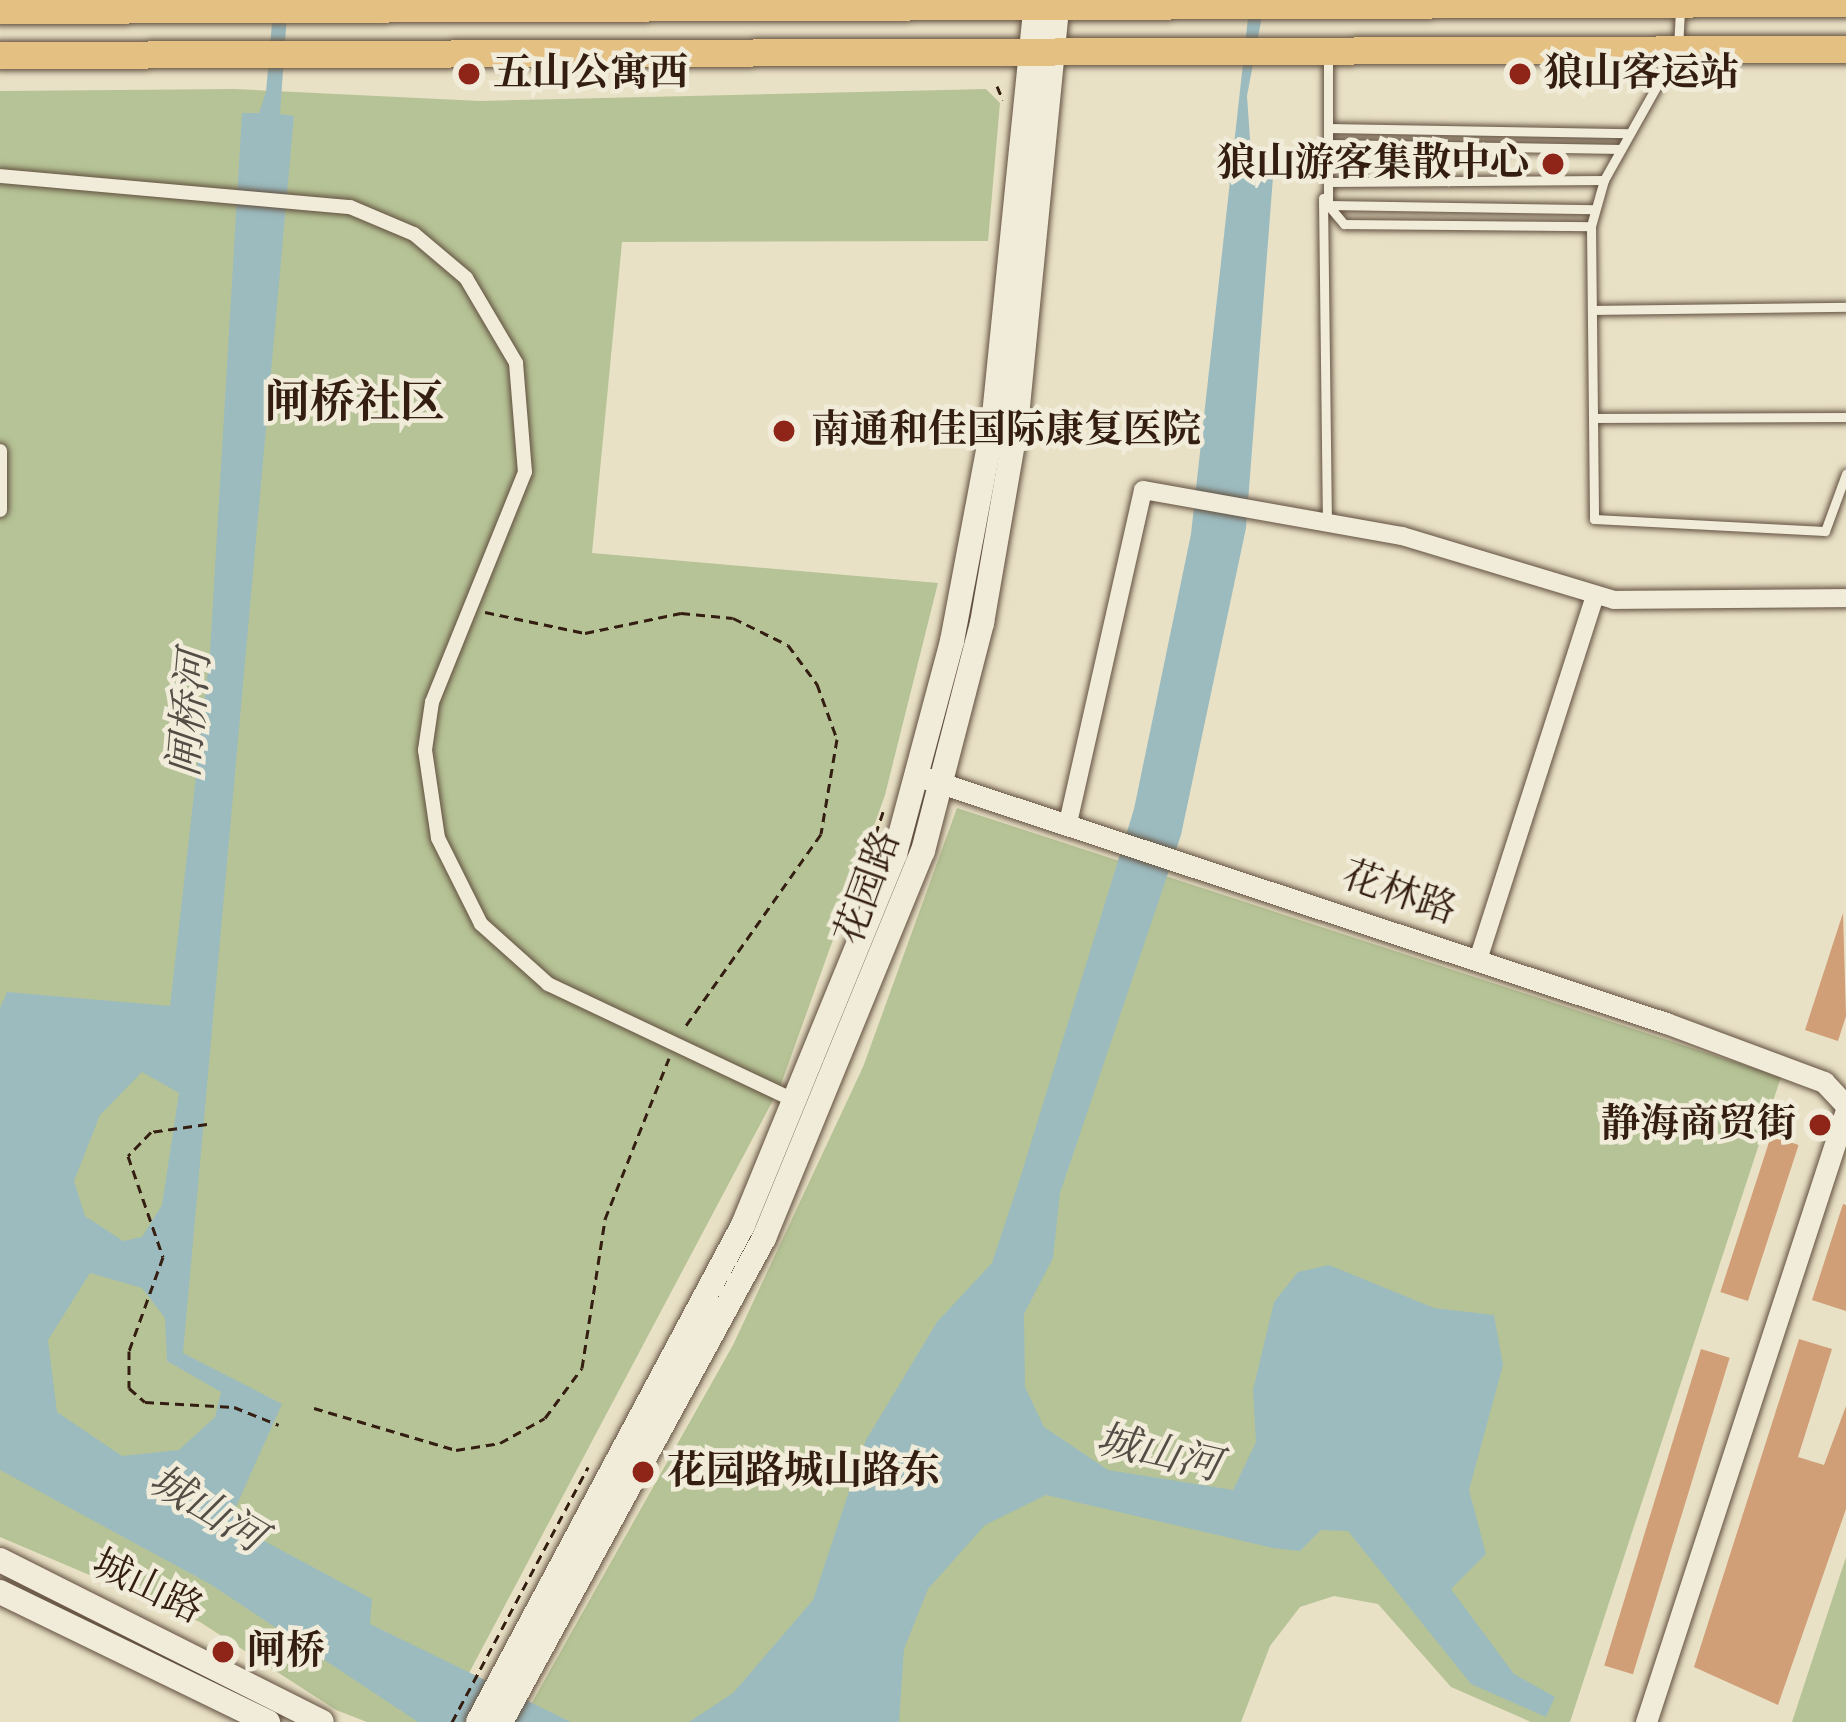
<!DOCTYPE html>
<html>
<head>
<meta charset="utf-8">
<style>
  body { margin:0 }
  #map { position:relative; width:1846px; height:1722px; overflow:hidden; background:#e9e1c6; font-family:"Libre Bodoni","Noto Serif SC",serif }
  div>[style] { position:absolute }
  .green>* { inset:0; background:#b6c396 }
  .water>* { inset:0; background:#9cbbbf }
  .building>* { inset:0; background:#d09e77; transform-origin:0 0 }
  .path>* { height:3px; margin-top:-1.5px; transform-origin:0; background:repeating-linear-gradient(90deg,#341e11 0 9px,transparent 0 15px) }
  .roads { filter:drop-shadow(0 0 3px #614f3e) drop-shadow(0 0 3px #614f3e) }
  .service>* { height:9px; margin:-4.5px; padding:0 4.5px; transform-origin:4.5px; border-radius:4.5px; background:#f1ecda }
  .pedestrian>* { height:14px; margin:-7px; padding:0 7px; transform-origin:7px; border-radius:7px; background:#f1ecda }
  .minor>* { height:18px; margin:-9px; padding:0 9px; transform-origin:9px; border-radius:9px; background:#f1ecda }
  .tertiary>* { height:21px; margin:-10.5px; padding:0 10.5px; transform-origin:10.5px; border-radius:10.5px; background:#f1ecda }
  .secondary>* { height:24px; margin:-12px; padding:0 12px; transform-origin:12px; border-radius:12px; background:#f1ecda }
  .primary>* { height:27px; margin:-13.5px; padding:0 13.5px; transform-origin:13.5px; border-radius:13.5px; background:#e4c083 }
  .dots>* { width:33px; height:33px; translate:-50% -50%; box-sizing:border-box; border:6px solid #f1ecda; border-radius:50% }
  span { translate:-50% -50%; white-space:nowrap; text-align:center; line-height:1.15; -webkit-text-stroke:9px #f1ecda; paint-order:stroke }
  .poi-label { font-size:39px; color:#341e11; font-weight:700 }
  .left { translate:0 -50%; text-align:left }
  .right { translate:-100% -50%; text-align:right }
  .street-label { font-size:39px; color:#341e11 }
  .water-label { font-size:42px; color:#534d45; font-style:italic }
  .quarter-label { font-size:45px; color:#341e11; font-weight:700 }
</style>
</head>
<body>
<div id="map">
  <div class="green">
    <div style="clip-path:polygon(235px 89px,480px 101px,986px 89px,1000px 103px,988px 241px,622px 242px,592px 553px,938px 583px,885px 795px,780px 1087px,443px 1722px,367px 1722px,336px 1710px,200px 1622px,0 1537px,0 91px)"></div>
    <div style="clip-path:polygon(957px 808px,1781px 1077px,1570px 1722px,1531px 1722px,1451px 1687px,1378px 1604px,1334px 1596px,1300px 1607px,1270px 1646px,1241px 1722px,521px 1722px,733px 1345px,863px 1067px)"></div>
    <div style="clip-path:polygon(1846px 1557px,1846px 1722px,1792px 1722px)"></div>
  </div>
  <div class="water">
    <div style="clip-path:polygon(evenodd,274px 0,288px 0,280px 114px,294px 116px,183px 1353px,282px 1404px,234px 1511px,244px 1530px,372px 1599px,370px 1624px,571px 1722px,418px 1722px,210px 1584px,0 1470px,0 1008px,7px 992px,170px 1006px,210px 652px,242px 113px,259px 113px,266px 92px,274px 0,142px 1072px,179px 1093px,162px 1205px,142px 1237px,123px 1241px,85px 1216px,74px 1181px,100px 1115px,142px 1072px,274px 0,90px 1273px,142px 1288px,165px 1318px,167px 1361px,221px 1392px,215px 1417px,179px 1450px,122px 1456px,57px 1412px,48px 1340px,90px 1273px)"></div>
    <div style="clip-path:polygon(1250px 0,1265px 0,1247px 96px,1251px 153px,1273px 177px,1246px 528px,1181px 835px,1060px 1193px,1053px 1258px,1024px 1314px,1025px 1387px,1044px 1427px,1108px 1470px,1233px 1490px,1256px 1442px,1253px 1390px,1274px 1302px,1298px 1272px,1329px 1265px,1434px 1308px,1494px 1315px,1503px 1365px,1469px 1490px,1486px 1554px,1451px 1589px,1514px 1674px,1555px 1697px,1546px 1717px,1471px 1684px,1348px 1531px,1321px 1530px,1300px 1551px,1273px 1548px,1046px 1495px,985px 1525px,928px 1589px,904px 1649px,899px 1722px,689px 1722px,733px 1693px,813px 1600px,866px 1440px,937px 1322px,992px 1263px,1021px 1175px,1134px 809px,1191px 534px)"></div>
  </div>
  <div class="building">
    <div style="clip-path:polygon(1843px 913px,1846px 1016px,1838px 1041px,1805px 1030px)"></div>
    <div style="left:1771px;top:1136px;width:29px;height:164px;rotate:18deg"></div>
    <div style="clip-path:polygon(1843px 1204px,1846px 1205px,1846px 1311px,1812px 1300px)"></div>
    <div style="clip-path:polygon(1799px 1339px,1832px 1349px,1798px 1457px,1824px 1465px,1846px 1406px,1846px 1509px,1778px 1705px,1694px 1667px)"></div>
    <div style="left:1701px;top:1349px;width:30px;height:331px;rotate:17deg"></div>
  </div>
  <div class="path">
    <div style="left:997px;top:86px;width:15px;rotate:67deg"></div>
    <div style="left:485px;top:612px;width:102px;rotate:11.9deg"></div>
    <div style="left:585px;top:633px;width:98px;rotate:-11.8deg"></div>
    <div style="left:681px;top:613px;width:52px;rotate:5.5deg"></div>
    <div style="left:733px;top:618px;width:61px;rotate:26.1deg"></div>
    <div style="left:788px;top:645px;width:49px;rotate:53.4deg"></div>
    <div style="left:817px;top:684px;width:59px;rotate:70deg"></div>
    <div style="left:837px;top:739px;width:96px;rotate:99.6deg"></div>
    <div style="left:821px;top:834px;width:237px;rotate:125.2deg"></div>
    <div style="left:861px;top:877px;width:69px;rotate:-71.3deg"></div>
    <div style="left:207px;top:1124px;width:57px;rotate:171.9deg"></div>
    <div style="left:151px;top:1132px;width:33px;rotate:134deg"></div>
    <div style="left:128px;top:1156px;width:107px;rotate:70.9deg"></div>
    <div style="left:163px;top:1257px;width:100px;rotate:109.9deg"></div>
    <div style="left:129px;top:1351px;width:37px;rotate:90deg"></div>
    <div style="left:129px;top:1388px;width:21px;rotate:41deg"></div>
    <div style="left:145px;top:1402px;width:89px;rotate:3.2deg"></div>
    <div style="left:234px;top:1407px;width:48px;rotate:21.8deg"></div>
    <div style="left:314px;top:1408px;width:148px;rotate:16.5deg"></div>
    <div style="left:456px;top:1450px;width:45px;rotate:-9deg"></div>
    <div style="left:500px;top:1443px;width:51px;rotate:-29.1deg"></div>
    <div style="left:545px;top:1418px;width:62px;rotate:-53.5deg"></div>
    <div style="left:582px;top:1368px;width:151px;rotate:-81.2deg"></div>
    <div style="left:605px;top:1219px;width:173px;rotate:-68.3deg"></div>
    <div style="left:452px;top:1722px;width:289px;rotate:-61.9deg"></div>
  </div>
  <div class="roads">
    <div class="service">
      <div style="left:1680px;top:10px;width:38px;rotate:93deg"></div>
      <div style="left:1678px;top:48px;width:151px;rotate:119.3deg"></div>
      <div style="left:1604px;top:180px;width:48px;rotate:105.8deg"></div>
      <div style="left:1591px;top:226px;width:293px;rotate:89.4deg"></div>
      <div style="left:1594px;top:519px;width:231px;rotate:3deg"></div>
      <div style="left:1825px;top:531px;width:61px;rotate:-69.8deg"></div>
      <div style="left:1328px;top:56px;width:149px;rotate:90deg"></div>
      <div style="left:1328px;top:205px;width:25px;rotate:50deg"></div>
      <div style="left:1344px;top:224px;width:247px;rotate:0.5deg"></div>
      <div style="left:1328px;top:128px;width:301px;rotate:1deg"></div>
      <div style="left:1328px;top:144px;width:293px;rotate:1deg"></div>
      <div style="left:1328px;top:182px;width:276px;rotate:-0.4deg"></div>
      <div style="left:1323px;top:198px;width:324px;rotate:89.3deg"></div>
      <div style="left:1328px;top:205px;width:267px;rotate:0.9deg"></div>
      <div style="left:1593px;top:310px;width:253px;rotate:-0.7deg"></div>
      <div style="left:1593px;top:418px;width:253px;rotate:-0.2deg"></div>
    </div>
    <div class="pedestrian">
      <div style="left:0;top:176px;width:351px;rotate:5.1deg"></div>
      <div style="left:350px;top:207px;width:69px;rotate:22.9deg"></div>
      <div style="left:414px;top:234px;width:68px;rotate:40.2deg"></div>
      <div style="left:466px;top:278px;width:99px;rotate:59.5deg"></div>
      <div style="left:516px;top:363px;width:109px;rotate:85.3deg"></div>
      <div style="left:525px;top:472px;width:248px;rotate:112deg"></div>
      <div style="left:432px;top:702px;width:49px;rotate:98.3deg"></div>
      <div style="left:425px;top:750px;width:89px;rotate:81.6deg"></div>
      <div style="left:438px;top:838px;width:96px;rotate:63.4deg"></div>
      <div style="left:481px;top:924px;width:90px;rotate:41.8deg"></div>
      <div style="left:548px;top:984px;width:260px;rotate:25.3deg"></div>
      <div style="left:0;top:451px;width:59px;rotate:90deg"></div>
    </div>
    <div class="minor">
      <div style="left:1068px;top:823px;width:341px;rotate:-77.3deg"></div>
      <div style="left:1143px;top:490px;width:263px;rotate:10.1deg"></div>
      <div style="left:1402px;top:536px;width:221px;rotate:16.8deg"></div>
      <div style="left:1614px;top:600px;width:232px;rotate:-0.5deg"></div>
      <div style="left:1478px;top:960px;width:382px;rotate:-72.2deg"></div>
    </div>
    <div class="tertiary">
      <div style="left:916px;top:775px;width:790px;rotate:18.3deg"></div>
      <div style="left:1666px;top:1023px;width:169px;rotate:20.5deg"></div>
      <div style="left:1824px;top:1082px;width:33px;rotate:47deg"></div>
      <div style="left:1646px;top:1722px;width:644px;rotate:-71.9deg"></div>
    </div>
    <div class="secondary">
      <div style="left:0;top:1560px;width:360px;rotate:26.7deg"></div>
      <div style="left:0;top:1592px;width:298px;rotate:25.9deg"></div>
      <div style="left:478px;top:1722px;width:563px;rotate:-61.93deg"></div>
      <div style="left:743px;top:1225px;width:401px;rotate:-67.7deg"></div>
      <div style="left:895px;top:854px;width:220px;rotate:-75deg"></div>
      <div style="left:952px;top:641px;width:220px;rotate:-79.3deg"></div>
      <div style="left:993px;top:425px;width:427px;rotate:-84.2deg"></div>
      <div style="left:501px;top:1722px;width:551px;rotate:-61.48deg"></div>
      <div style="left:764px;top:1238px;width:418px;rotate:-67.7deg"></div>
      <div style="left:923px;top:851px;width:236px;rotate:-75.5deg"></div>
      <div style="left:982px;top:623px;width:199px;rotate:-80.2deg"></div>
      <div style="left:1016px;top:427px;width:429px;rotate:-84.4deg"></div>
    </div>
    <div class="primary">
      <div style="left:0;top:10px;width:1846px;rotate:-0.22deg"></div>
      <div style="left:0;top:55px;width:1846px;rotate:-0.19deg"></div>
    </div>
  </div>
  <div class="dots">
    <div style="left:469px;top:74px;background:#8f2418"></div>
    <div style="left:1520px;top:74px;background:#8f2418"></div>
    <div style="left:1553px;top:164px;background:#8f2418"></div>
    <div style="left:784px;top:431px;background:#8f2418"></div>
    <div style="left:1820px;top:1125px;background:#8f2418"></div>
    <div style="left:643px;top:1472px;background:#8f2418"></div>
    <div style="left:223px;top:1652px;background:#8f2418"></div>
  </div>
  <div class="poi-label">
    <span class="left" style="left:493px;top:74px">五山公寓西</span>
    <span class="left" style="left:1544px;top:74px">狼山客运站</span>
    <span class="right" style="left:1529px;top:164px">狼山游客集散中心</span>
    <span class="left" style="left:811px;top:431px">南通和佳国际康复医院</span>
    <span class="right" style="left:1796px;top:1125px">静海商贸街</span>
    <span class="left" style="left:667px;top:1472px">花园路城山路东</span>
    <span class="left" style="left:247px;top:1652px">闸桥</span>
  </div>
  <div class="street-label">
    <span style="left:869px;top:888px;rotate:-70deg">花园路</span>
    <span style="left:1399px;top:894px;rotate:19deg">花林路</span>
    <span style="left:147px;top:1588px;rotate:26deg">城山路</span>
  </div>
  <div class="water-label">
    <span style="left:191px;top:714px;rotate:-85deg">闸桥河</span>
    <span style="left:1158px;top:1454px;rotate:13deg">城山河</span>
    <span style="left:206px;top:1510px;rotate:31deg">城山河</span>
  </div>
  <div class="quarter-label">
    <span style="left:355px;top:404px">闸桥社区</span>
  </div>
</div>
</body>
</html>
